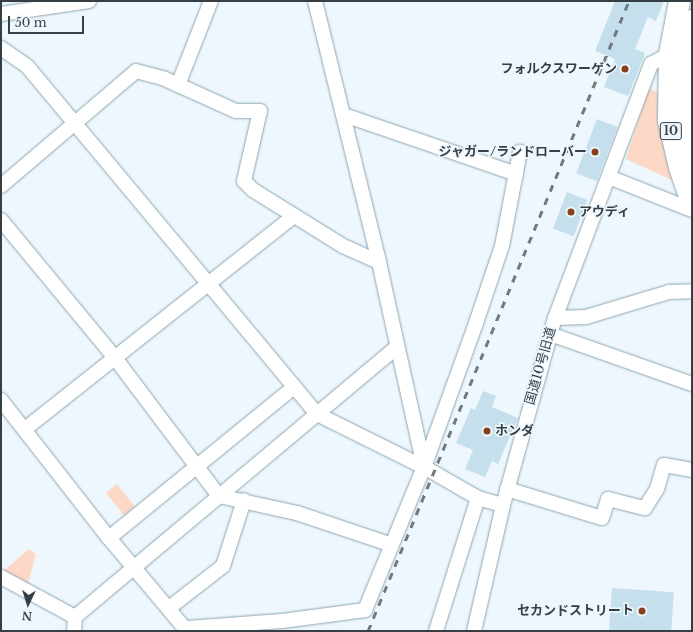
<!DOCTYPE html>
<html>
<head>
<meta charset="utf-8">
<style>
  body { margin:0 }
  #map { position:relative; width:693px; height:632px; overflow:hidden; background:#edf7fd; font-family:"Libre Baskerville","Noto Sans JP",serif }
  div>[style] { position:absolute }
  .green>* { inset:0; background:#fed8c6; transform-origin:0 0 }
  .building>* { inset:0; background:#c6dfec; transform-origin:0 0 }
  .roads { filter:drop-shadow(0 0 1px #8da5b1) drop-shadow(0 0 1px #8da5b1) }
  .minor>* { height:14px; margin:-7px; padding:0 7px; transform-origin:7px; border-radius:7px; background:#fff }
  .highway>* { height:21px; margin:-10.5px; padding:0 10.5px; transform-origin:10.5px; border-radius:10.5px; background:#fff }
  .rail>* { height:3px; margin-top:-1.5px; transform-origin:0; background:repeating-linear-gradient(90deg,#707a80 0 7px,transparent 0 14px) }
  .dots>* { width:11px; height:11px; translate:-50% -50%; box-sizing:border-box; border:2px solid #edf7fd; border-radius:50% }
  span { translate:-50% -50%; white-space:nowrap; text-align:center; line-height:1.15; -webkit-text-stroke:3px #edf7fd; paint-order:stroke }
  .shield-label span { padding:1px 3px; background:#edf7fd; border:1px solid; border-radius:3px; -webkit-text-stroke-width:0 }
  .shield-label { font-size:12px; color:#343e43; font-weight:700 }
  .poi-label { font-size:13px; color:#343e43; font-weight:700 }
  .right { translate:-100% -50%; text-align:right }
  .left { translate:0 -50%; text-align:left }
  .street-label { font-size:13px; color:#343e43 }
  .frame { position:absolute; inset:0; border:2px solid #343e43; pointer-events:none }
  .north { position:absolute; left:8px; top:584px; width:40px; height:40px; -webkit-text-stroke:3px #edf7fd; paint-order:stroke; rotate:184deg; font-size:11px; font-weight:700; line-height:16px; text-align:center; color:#343e43 }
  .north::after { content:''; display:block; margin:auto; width:14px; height:18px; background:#343e43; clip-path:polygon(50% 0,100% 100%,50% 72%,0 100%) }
  .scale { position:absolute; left:8px; top:16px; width:76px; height:18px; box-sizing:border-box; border:2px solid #343e43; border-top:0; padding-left:5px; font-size:12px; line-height:14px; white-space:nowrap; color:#343e43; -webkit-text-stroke:3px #edf7fd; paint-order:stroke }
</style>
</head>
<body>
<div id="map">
  <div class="green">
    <div style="clip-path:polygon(649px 87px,660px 96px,674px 181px,626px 159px)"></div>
    <div style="left:117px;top:484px;width:29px;height:14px;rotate:52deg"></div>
    <div style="clip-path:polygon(29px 549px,36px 554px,27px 588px,2px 572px)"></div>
  </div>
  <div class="building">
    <div style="clip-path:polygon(615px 1px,664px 1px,656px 21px,648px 17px,635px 49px,645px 53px,628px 96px,604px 87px,615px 59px,595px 51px)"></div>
    <div style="left:597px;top:119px;width:22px;height:58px;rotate:21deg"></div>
    <div style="left:567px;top:192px;width:22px;height:39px;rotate:21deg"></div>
    <div style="clip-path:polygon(483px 391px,496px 396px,492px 407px,518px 418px,498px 464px,492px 461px,485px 477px,465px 469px,473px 450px,456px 443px,471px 408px,475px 410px)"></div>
    <div style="left:612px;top:588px;width:62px;height:43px;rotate:4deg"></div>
  </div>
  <div class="roads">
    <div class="minor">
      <div style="left:315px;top:1px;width:269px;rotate:76.2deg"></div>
      <div style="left:379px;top:262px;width:210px;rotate:77.6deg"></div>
      <div style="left:1px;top:14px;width:89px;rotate:-8.4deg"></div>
      <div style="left:1px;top:48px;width:32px;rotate:35deg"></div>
      <div style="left:27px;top:66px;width:453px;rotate:50.2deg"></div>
      <div style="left:317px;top:414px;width:119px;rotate:26.4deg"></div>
      <div style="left:424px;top:467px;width:62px;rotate:29.9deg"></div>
      <div style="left:478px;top:498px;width:26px;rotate:16deg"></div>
      <div style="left:178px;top:85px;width:90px;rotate:-68.6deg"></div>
      <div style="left:344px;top:115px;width:182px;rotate:18.9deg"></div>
      <div style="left:609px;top:177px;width:89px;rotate:21.7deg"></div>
      <div style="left:1px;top:186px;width:177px;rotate:-40.4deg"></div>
      <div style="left:136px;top:71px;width:30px;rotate:15deg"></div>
      <div style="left:165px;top:79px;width:78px;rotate:24.3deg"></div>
      <div style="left:236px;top:111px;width:24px"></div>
      <div style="left:260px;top:111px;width:72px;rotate:102.9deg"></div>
      <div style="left:244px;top:181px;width:13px;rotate:45deg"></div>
      <div style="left:253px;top:190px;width:106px;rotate:31.9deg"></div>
      <div style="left:343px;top:246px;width:39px;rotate:24deg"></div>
      <div style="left:1px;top:220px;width:179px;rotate:50.4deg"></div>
      <div style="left:115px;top:358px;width:173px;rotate:53deg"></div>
      <div style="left:219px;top:496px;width:80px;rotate:12.3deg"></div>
      <div style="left:297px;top:513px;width:100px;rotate:18.6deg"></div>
      <div style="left:555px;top:318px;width:31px;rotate:-2deg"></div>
      <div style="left:586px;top:317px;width:87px;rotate:-16.8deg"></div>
      <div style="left:669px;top:292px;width:23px;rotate:-2deg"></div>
      <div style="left:550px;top:334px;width:151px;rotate:19.4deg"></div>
      <div style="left:1px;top:400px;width:175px;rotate:52deg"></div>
      <div style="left:109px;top:538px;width:121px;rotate:50deg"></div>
      <div style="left:25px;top:429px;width:343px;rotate:-38.4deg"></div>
      <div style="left:507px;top:489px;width:99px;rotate:17deg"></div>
      <div style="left:602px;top:518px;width:20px;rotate:-72deg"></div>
      <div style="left:608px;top:499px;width:38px;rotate:14deg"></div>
      <div style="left:645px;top:508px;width:22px;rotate:-58deg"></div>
      <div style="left:657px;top:489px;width:25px;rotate:-74deg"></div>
      <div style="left:664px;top:465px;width:28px;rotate:10deg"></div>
      <div style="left:109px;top:538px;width:239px;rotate:-39.2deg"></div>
      <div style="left:1px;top:577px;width:84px;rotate:28.4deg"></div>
      <div style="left:169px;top:608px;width:68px;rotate:-37.9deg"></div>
      <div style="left:223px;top:566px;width:69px;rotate:-72.3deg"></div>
      <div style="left:187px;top:628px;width:95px;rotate:-4.2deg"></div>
      <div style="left:282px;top:621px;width:84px;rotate:-7.5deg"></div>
      <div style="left:365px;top:610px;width:155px;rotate:-67.6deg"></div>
      <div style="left:424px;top:467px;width:150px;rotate:-70.1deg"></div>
      <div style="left:475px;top:326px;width:84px;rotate:-71.4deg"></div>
      <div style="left:502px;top:246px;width:96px;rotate:-79.2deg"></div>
      <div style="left:74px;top:631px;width:14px;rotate:-86deg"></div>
      <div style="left:75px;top:617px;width:420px;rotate:-40deg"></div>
      <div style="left:436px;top:631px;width:139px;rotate:-72.5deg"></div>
      <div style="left:474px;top:631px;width:129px;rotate:-77deg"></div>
      <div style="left:503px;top:505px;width:194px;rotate:-74.5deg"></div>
      <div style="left:555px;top:318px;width:272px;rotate:-69.3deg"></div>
      <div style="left:651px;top:64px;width:21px;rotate:-29deg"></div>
    </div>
    <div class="highway">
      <div style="left:679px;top:1px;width:54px;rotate:100.7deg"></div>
      <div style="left:669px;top:54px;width:66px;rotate:90.9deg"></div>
      <div style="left:668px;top:120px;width:48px;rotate:76.8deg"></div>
      <div style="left:679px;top:167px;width:40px;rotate:71.1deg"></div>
      <div style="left:692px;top:20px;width:62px;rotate:97.5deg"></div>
      <div style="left:684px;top:81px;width:37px;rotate:90deg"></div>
      <div style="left:684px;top:118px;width:41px;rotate:78.7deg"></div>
    </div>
  </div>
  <div class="rail">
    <div style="left:368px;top:631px;width:682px;rotate:-67.5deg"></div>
  </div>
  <div class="dots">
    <div style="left:625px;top:69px;background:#87401c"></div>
    <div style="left:595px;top:152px;background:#87401c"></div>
    <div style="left:571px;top:212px;background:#87401c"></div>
    <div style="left:487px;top:431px;background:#87401c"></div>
    <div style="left:642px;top:611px;background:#87401c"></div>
  </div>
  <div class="shield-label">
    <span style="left:671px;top:131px">10</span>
  </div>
  <div class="poi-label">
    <span class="right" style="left:617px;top:69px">フォルクスワーゲン</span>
    <span class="right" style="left:587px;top:152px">ジャガー/ランドローバー</span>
    <span class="left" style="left:579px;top:212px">アウディ</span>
    <span class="left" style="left:495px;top:431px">ホンダ</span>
    <span class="right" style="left:634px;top:611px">セカンドストリート</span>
  </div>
  <div class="street-label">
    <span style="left:541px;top:366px;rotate:-74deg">国道10号旧道</span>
  </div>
  <div class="frame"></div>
  <div class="north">N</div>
  <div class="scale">50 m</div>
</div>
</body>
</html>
